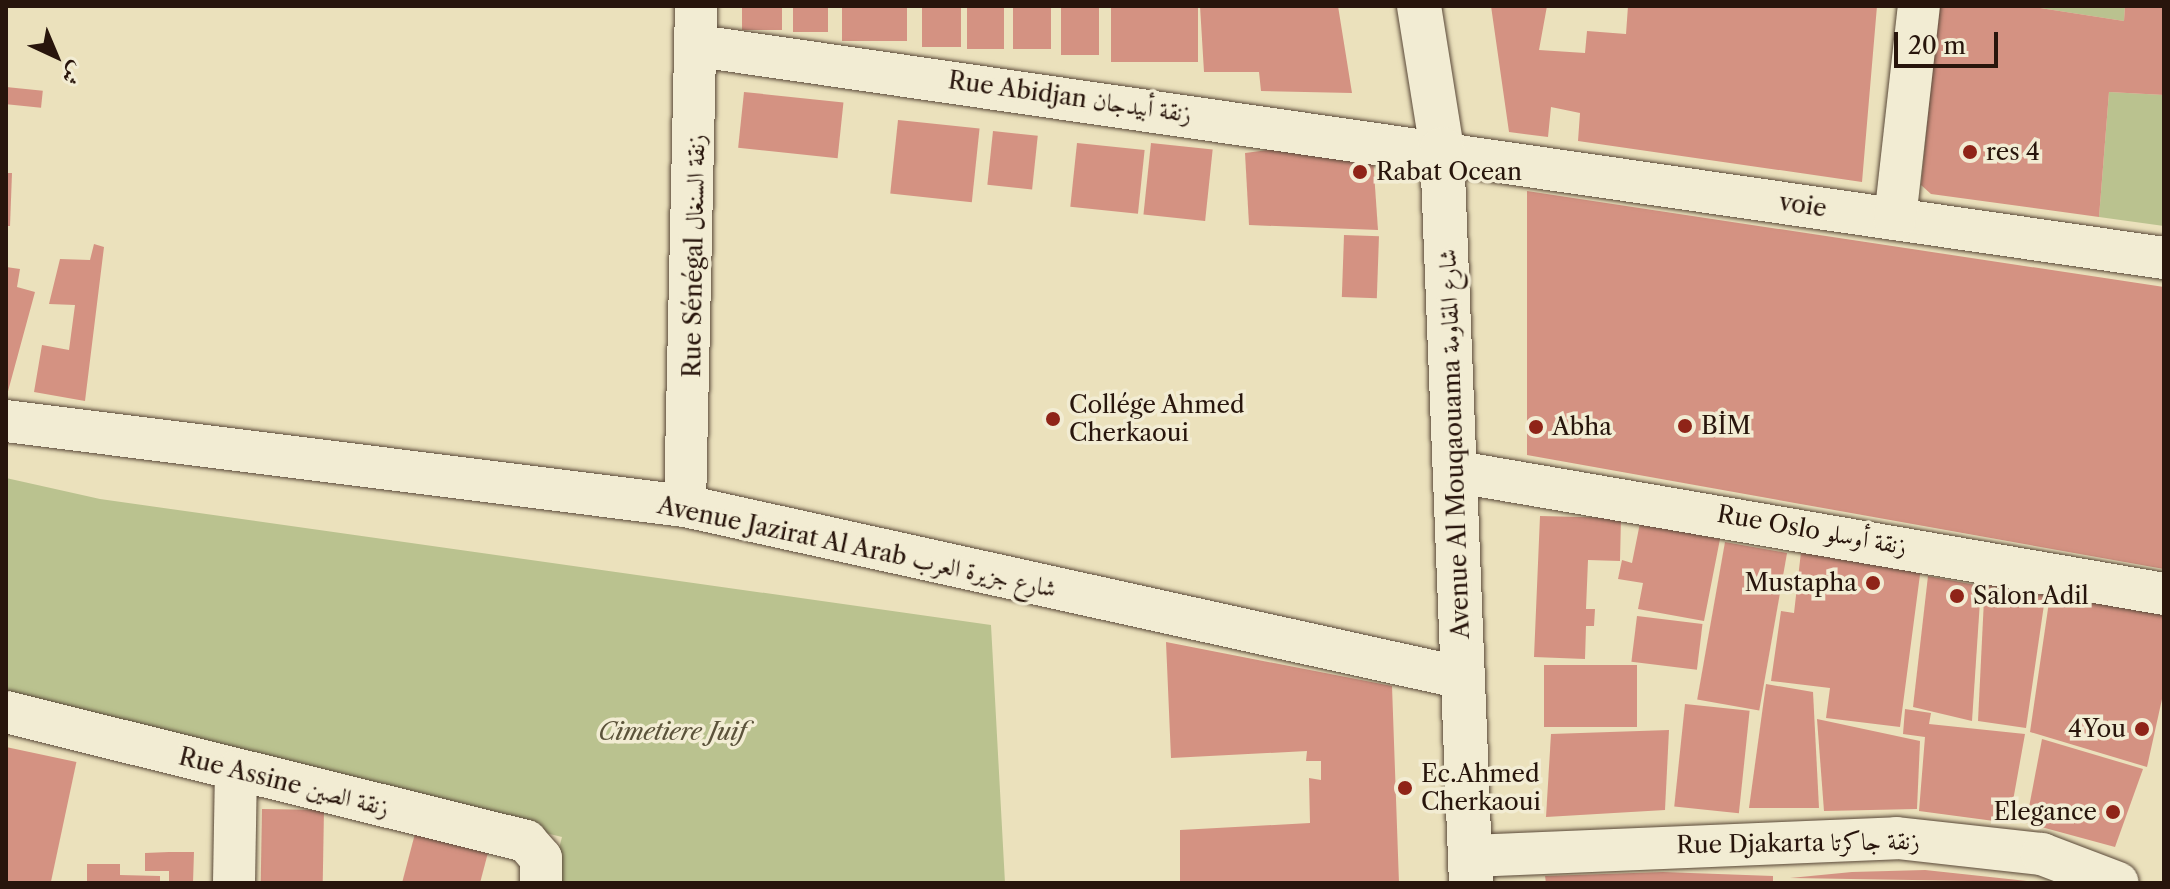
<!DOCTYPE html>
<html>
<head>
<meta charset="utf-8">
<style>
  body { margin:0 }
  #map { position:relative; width:2170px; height:889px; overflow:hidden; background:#ebe1bc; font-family:"Libre Caslon Text",Amiri,serif }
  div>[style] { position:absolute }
  .green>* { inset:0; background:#bac28f }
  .building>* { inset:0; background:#d49282; transform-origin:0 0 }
  .roads { filter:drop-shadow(0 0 2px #594838) drop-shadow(0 0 2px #594838) }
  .minor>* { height:42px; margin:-21px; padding:0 21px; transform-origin:21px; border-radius:21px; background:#f2ecd3 }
  .tertiary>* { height:44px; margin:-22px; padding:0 22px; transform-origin:22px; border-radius:22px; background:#f2ecd3 }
  .dots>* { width:22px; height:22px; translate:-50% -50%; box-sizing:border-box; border:4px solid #f2ecd3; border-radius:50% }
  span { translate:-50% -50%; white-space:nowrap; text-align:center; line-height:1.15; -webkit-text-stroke:7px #f2ecd3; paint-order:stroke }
  .street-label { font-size:24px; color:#28150c }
  .poi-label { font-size:24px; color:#28150c }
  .left { translate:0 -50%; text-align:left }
  .right { translate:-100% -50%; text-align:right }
  .park-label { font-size:24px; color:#5b523a; font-style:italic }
  .frame { position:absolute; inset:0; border:8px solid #28150c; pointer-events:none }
  .north { position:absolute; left:16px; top:16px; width:80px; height:80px; -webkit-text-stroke:6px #f2ecd3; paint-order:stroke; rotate:136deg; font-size:22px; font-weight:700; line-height:32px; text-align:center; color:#28150c }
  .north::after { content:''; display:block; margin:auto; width:28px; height:36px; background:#28150c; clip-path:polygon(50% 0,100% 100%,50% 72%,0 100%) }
  .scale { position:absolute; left:1894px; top:32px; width:104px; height:36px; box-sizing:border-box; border:4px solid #28150c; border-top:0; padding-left:10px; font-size:24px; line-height:28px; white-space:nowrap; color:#28150c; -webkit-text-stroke:6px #f2ecd3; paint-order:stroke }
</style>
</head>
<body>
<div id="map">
  <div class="green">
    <div style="clip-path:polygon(2028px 6px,2125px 6px,2124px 21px)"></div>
    <div style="clip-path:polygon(2109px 92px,2164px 95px,2164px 226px,2099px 217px)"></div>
    <div style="clip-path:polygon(6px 478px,100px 499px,991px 625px,1005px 883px,550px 883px,562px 837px,6px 701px)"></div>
  </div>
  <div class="building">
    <div style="left:742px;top:6px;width:40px;height:24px"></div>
    <div style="left:793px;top:6px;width:35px;height:26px"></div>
    <div style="left:842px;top:6px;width:65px;height:35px"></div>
    <div style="left:922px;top:6px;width:39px;height:41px"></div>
    <div style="left:967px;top:6px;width:37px;height:43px"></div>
    <div style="left:1013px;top:6px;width:38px;height:43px"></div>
    <div style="left:1061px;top:6px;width:38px;height:49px"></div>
    <div style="left:1111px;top:6px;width:87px;height:56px"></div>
    <div style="clip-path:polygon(1200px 6px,1338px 6px,1352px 93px,1261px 91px,1259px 72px,1204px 72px)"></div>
    <div style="clip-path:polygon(1491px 6px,1547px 6px,1539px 50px,1585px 53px,1587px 31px,1626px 34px,1628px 6px,1877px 6px,1862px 182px,1578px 141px,1580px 113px,1551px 107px,1548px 137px,1509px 132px)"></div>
    <div style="clip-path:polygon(1939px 6px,2028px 6px,2124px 21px,2125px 6px,2164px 8px,2164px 95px,2109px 92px,2099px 217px,1931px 194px,1921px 185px)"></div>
    <div style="left:6px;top:87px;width:37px;height:17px;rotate:6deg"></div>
    <div style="left:744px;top:92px;width:100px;height:56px;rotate:6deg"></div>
    <div style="left:898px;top:120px;width:82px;height:74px;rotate:6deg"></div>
    <div style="left:993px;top:131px;width:45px;height:54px;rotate:6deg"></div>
    <div style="left:1077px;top:143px;width:68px;height:64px;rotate:6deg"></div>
    <div style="left:1151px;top:143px;width:62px;height:72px;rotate:6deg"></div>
    <div style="clip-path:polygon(1275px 149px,1373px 158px,1378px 230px,1249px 225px,1245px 153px)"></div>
    <div style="clip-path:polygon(6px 173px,12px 173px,10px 226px,6px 226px)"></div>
    <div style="clip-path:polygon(1527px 191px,2164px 287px,2164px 569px,1527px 455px)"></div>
    <div style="left:1344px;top:235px;width:35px;height:62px;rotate:2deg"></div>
    <div style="clip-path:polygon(94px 244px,104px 247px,85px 401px,34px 392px,42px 345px,69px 350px,75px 305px,49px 304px,60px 259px,90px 260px)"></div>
    <div style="clip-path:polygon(6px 267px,20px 269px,17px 287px,35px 292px,7px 395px)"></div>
    <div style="clip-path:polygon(1540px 516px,1621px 518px,1620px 561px,1588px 560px,1586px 609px,1595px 609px,1594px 626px,1586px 626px,1585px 659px,1534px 657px)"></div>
    <div style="clip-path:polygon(1640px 523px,1720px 539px,1704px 621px,1638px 609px,1643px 583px,1618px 579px,1622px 560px,1632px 563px)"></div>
    <div style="left:1725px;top:542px;width:63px;height:160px;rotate:10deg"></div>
    <div style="clip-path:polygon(1801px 552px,1921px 567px,1900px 727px,1826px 718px,1830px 688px,1771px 681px,1781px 611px,1794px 613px)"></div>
    <div style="clip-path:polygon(1928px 576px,1981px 586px,1972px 721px,1913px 707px)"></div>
    <div style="clip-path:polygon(1985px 579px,2046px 591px,2026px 728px,1978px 721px)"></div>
    <div style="clip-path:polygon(2050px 595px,2164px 615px,2164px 690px,2147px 767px,2030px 732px)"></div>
    <div style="left:1637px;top:616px;width:66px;height:46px;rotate:7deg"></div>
    <div style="clip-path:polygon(1166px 642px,1392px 686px,1399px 883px,1180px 883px,1180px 830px,1310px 823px,1309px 778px,1321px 780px,1321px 761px,1306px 761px,1307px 751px,1171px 758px)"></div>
    <div style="left:1544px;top:665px;width:93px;height:62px"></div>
    <div style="clip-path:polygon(1766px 684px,1813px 692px,1819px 808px,1749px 808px)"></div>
    <div style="left:1685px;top:704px;width:65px;height:103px;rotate:6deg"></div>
    <div style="clip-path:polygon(1905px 709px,1931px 713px,1929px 724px,2025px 734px,2009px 823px,1919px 811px,1925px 737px,1903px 734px)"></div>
    <div style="clip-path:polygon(1817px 719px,1920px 741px,1917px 809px,1824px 811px)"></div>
    <div style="clip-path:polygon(1669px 730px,1665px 810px,1546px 817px,1551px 734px)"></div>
    <div style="clip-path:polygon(2042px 739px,2143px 769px,2115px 847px,2026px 823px)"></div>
    <div style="left:6px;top:747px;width:72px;height:136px;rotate:12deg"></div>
    <div style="left:262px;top:809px;width:62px;height:74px;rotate:1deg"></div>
    <div style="clip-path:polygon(417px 826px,490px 845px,480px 883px,402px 883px)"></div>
    <div style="clip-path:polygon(169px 852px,194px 852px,193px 883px,169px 883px,169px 871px,145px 871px,145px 853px)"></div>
    <div style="clip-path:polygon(87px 864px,120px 864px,120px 875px,160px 876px,160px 883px,87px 883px)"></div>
    <div style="clip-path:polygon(1925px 870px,2037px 882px,1790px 878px,1852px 872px)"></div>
    <div style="clip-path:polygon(1663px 872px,1773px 876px,1773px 883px,1546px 883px,1545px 876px)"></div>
  </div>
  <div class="roads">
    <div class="minor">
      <div style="left:698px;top:46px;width:1481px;rotate:8.23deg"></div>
      <div style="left:1895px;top:219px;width:214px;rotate:-83.6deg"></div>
      <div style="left:6px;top:421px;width:684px;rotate:7.14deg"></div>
      <div style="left:685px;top:506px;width:797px;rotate:12.47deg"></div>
      <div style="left:1458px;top:472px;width:716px;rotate:9.8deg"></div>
      <div style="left:685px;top:506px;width:500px;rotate:-88.74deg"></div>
      <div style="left:6px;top:712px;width:536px;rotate:13.93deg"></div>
      <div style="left:526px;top:841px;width:23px;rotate:49deg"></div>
      <div style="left:541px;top:858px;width:25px;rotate:90deg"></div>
      <div style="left:1471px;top:856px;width:426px;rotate:-2.4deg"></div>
      <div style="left:1897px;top:838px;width:146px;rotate:6.3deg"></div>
      <div style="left:2042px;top:854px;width:81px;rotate:20.9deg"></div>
      <div style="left:234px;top:883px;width:112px;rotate:-89deg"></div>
    </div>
    <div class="tertiary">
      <div style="left:1419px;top:6px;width:145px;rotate:80.9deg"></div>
      <div style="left:1442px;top:149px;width:735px;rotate:87.74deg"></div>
    </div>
  </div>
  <div class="dots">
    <div style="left:1970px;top:152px;background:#8f2418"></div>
    <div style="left:1360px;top:172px;background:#8f2418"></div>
    <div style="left:1053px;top:419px;background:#8f2418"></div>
    <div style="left:1685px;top:426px;background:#8f2418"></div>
    <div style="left:1536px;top:427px;background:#8f2418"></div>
    <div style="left:1873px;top:583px;background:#8f2418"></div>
    <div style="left:1957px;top:596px;background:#8f2418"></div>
    <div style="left:2142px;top:729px;background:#8f2418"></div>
    <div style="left:1405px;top:788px;background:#8f2418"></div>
    <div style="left:2113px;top:812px;background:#8f2418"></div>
  </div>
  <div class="street-label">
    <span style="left:1070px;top:97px;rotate:8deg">Rue Abidjan زنقة أبيدجان</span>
    <span style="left:1803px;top:205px;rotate:9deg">voie</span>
    <span style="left:694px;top:256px;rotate:-89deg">Rue Sénégal زنقة السنغال</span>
    <span style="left:1454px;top:444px;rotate:-92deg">Avenue Al Mouqaouama شارع المقاومة</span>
    <span style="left:1812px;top:530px;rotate:10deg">Rue Oslo زنقة أوسلو</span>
    <span style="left:857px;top:547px;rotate:12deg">Avenue Jazirat Al Arab شارع جزيرة العرب</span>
    <span style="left:284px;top:782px;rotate:14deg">Rue Assine زنقة الصين</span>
    <span style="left:1798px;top:843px;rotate:-1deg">Rue Djakarta زنقة جاكرتا</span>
  </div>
  <div class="poi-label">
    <span class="left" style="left:1986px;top:152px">res 4</span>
    <span class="left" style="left:1376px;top:172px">Rabat Ocean</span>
    <span class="left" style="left:1069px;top:419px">Collége Ahmed<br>Cherkaoui</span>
    <span class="left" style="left:1701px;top:426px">BİM</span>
    <span class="left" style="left:1552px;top:427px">Abha</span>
    <span class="right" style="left:1857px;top:583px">Mustapha</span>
    <span class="left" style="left:1973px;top:596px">Salon Adil</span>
    <span class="right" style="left:2126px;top:729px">4You</span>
    <span class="left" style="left:1421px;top:788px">Ec.Ahmed<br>Cherkaoui</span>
    <span class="right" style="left:2097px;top:812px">Elegance</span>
  </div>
  <div class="park-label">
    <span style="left:672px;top:732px">Cimetiere Juif</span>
  </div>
  <div class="frame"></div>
  <div class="north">ش</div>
  <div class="scale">20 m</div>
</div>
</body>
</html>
